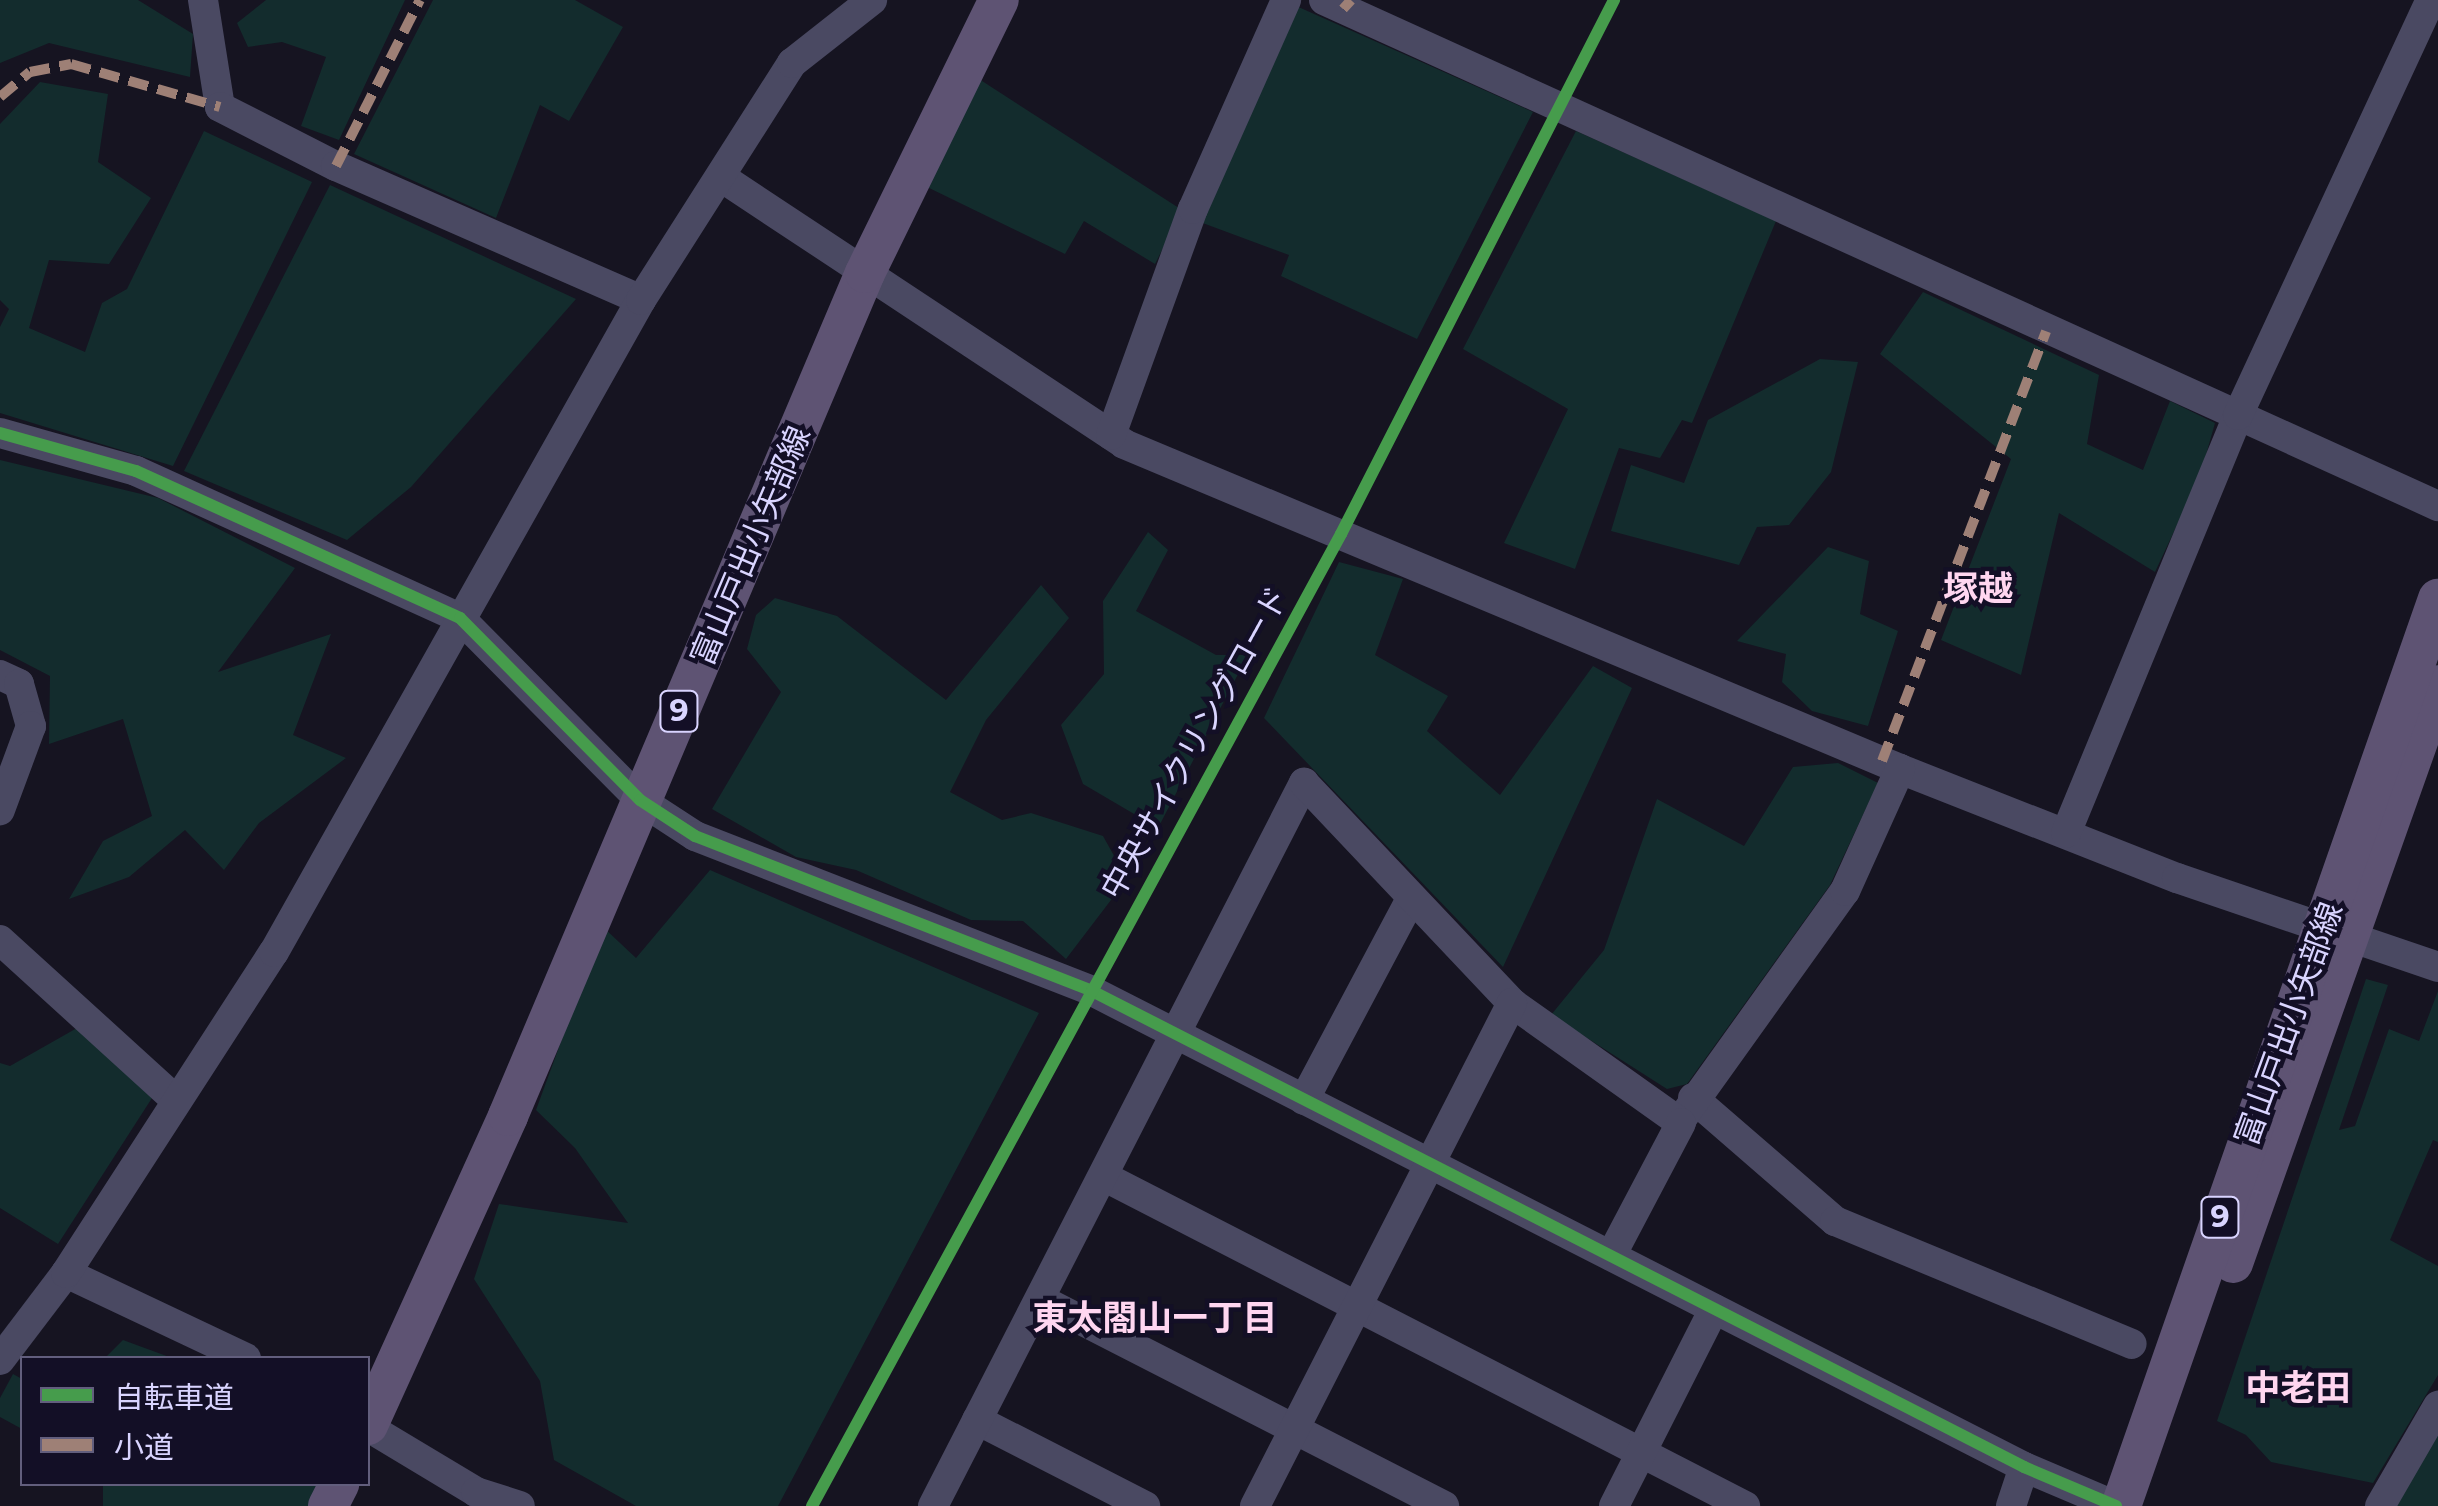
<!DOCTYPE html>
<html>
<head>
<meta charset="utf-8">
<style>
  body { margin:0 }
  #map { position:relative; width:2438px; height:1506px; overflow:hidden; background:#161421; font-family:Montserrat,"Noto Sans JP",sans-serif }
  div>[style] { position:absolute }
  .green>* { inset:0; background:#132c2d; transform-origin:0 0 }
  .minor>* { height:30px; margin:-15px; padding:0 15px; transform-origin:15px; border-radius:15px; background:#4a4962 }
  .major>* { height:40px; margin:-20px; padding:0 20px; transform-origin:20px; border-radius:20px; background:#5e5373 }
  .quiet>* { height:10px; margin-top:-5px; transform-origin:0; background:repeating-linear-gradient(90deg,#9e8076 0 20px,transparent 0 30px) }
  .cycleway>* { height:12px; margin:-6px; padding:0 6px; transform-origin:6px; border-radius:6px; background:#469c4c }
  span { translate:-50% -50%; white-space:nowrap; text-align:center; line-height:1.15; -webkit-text-stroke:9px #130f26; paint-order:stroke }
  .shield-label span { padding:2px 8px; background:#130f26; border:2px solid; border-radius:8px; -webkit-text-stroke-width:0 }
  .shield-label { font-size:30px; color:#d9d4ff; font-weight:700 }
  .street-label { font-size:32px; color:#d9d4ff }
  .neighbourhood-label { font-size:35px; color:#ffd6f0; font-weight:700 }
  .legend { position:absolute; left:20px; top:1356px; width:350px; height:130px; box-sizing:border-box; background:#130f26; border:2px solid #625e7d; margin:0; padding:12px 18px; list-style:none; font-size:30px; color:#d9d4ff }
  .legend li { display:flex; align-items:center; gap:20px; height:50px }
  .legend b { width:50px; border:2px solid #625e7d }
</style>
</head>
<body>
<div id="map">
  <div class="green">
    <div style="clip-path:polygon(0 0,138px 0,193px 34px,190px 77px,49px 43px,0 63px)"></div>
    <div style="clip-path:polygon(266px 0,405px 0,339px 140px,301px 126px,326px 57px,282px 42px,248px 47px,237px 23px)"></div>
    <div style="clip-path:polygon(433px 0,575px 0,623px 27px,569px 121px,540px 105px,496px 218px,354px 154px)"></div>
    <div style="clip-path:polygon(1294px 5px,1533px 112px,1417px 339px,1281px 276px,1289px 255px,1200px 222px)"></div>
    <div style="clip-path:polygon(979px 79px,1182px 210px,1155px 264px,1084px 221px,1065px 254px,925px 186px)"></div>
    <div style="clip-path:polygon(40px 82px,108px 94px,98px 162px,151px 198px,109px 264px,49px 260px,29px 328px,85px 352px,102px 303px,127px 289px,204px 131px,312px 182px,173px 466px,0 413px,0 327px,9px 309px,0 300px,0 124px)"></div>
    <div style="clip-path:polygon(1576px 131px,1776px 221px,1692px 423px,1682px 420px,1660px 458px,1619px 448px,1575px 569px,1504px 543px,1568px 409px,1463px 349px)"></div>
    <div style="clip-path:polygon(330px 185px,576px 299px,411px 487px,347px 540px,184px 471px)"></div>
    <div style="clip-path:polygon(1923px 292px,2099px 375px,2087px 444px,2143px 470px,2170px 401px,2215px 423px,2200px 476px,2155px 572px,2059px 513px,2021px 675px,1941px 640px,2011px 459px,1880px 354px)"></div>
    <div style="clip-path:polygon(1820px 359px,1858px 362px,1831px 472px,1789px 525px,1757px 527px,1739px 565px,1611px 531px,1631px 465px,1684px 483px,1708px 420px)"></div>
    <div style="clip-path:polygon(0 460px,158px 498px,295px 568px,218px 672px,331px 634px,293px 735px,346px 758px,259px 823px,224px 870px,185px 830px,129px 877px,69px 899px,103px 841px,152px 816px,123px 719px,49px 744px,50px 676px,0 650px)"></div>
    <div style="clip-path:polygon(1148px 532px,1168px 550px,1136px 611px,1216px 655px,1248px 655px,1158px 828px,1083px 784px,1061px 725px,1104px 674px,1103px 601px)"></div>
    <div style="clip-path:polygon(1828px 547px,1869px 561px,1860px 614px,1898px 631px,1868px 726px,1812px 711px,1782px 682px,1786px 654px,1737px 641px)"></div>
    <div style="clip-path:polygon(1339px 562px,1403px 579px,1375px 655px,1448px 696px,1427px 731px,1500px 795px,1593px 666px,1632px 688px,1503px 967px,1264px 718px)"></div>
    <div style="clip-path:polygon(1041px 585px,1069px 618px,986px 720px,950px 792px,1002px 820px,1031px 813px,1103px 836px,1127px 879px,1066px 959px,1023px 921px,971px 920px,856px 870px,796px 857px,712px 809px,781px 692px,747px 649px,756px 615px,775px 598px,837px 616px,946px 700px)"></div>
    <div style="clip-path:polygon(1838px 763px,1878px 783px,1830px 885px,1687px 1084px,1667px 1089px,1551px 1015px,1604px 950px,1657px 799px,1744px 846px,1793px 767px)"></div>
    <div style="clip-path:polygon(710px 870px,1039px 1013px,778px 1506px,636px 1506px,554px 1460px,540px 1381px,474px 1279px,499px 1204px,628px 1223px,575px 1148px,536px 1110px,603px 927px,636px 958px)"></div>
    <div style="clip-path:polygon(2366px 979px,2388px 985px,2339px 1130px,2355px 1126px,2389px 1029px,2419px 1041px,2438px 991px,2438px 1142px,2433px 1140px,2390px 1240px,2438px 1266px,2438px 1375px,2373px 1483px,2271px 1462px,2246px 1435px,2217px 1421px)"></div>
    <div style="clip-path:polygon(77px 1028px,152px 1098px,58px 1244px,0 1208px,0 1063px,10px 1066px)"></div>
    <div style="clip-path:polygon(123px 1340px,172px 1358px,105px 1358px)"></div>
    <div style="clip-path:polygon(13px 1374px,22px 1379px,22px 1429px,0 1417px,0 1398px)"></div>
    <div style="clip-path:polygon(2438px 1424px,2438px 1506px,2390px 1506px)"></div>
    <div style="left:103px;top:1484px;width:217px;height:25px"></div>
  </div>
  <div class="minor">
    <div style="left:203px;top:0;width:108px;rotate:81deg"></div>
    <div style="left:220px;top:107px;width:130px;rotate:27deg"></div>
    <div style="left:336px;top:166px;width:333px;rotate:23.7deg"></div>
    <div style="left:1324px;top:0;width:1224px;rotate:24.43deg"></div>
    <div style="left:721px;top:177px;width:483px;rotate:33.5deg"></div>
    <div style="left:1124px;top:444px;width:841px;rotate:22.72deg"></div>
    <div style="left:1900px;top:769px;width:298px;rotate:21.5deg"></div>
    <div style="left:2177px;top:878px;width:276px;rotate:18.8deg"></div>
    <div style="left:0;top:433px;width:141px;rotate:15.6deg"></div>
    <div style="left:136px;top:471px;width:356px;rotate:24.4deg"></div>
    <div style="left:460px;top:618px;width:256px;rotate:45.3deg"></div>
    <div style="left:640px;top:800px;width:66px;rotate:33.2deg"></div>
    <div style="left:695px;top:836px;width:426px;rotate:21.3deg"></div>
    <div style="left:1092px;top:991px;width:1047px;rotate:27.05deg"></div>
    <div style="left:2024px;top:1467px;width:100px;rotate:23deg"></div>
    <div style="left:1111px;top:435px;width:240px;rotate:-70.1deg"></div>
    <div style="left:1193px;top:209px;width:229px;rotate:-66deg"></div>
    <div style="left:0;top:675px;width:21px;rotate:25deg"></div>
    <div style="left:19px;top:684px;width:44px;rotate:74.1deg"></div>
    <div style="left:31px;top:726px;width:90px;rotate:110.3deg"></div>
    <div style="left:2066px;top:833px;width:452px;rotate:-67.6deg"></div>
    <div style="left:2238px;top:415px;width:458px;rotate:-65.1deg"></div>
    <div style="left:0;top:940px;width:236px;rotate:42.3deg"></div>
    <div style="left:1693px;top:1098px;width:188px;rotate:40.9deg"></div>
    <div style="left:1835px;top:1221px;width:321px;rotate:22.5deg"></div>
    <div style="left:1304px;top:1100px;width:228px;rotate:-62deg"></div>
    <div style="left:1683px;top:1117px;width:278px;rotate:-54.4deg"></div>
    <div style="left:1845px;top:891px;width:134px;rotate:-65.7deg"></div>
    <div style="left:1103px;top:1176px;width:722px;rotate:27.2deg"></div>
    <div style="left:66px;top:1273px;width:199px;rotate:25.3deg"></div>
    <div style="left:1040px;top:1299px;width:454px;rotate:27.1deg"></div>
    <div style="left:0;top:1360px;width:109px;rotate:-52.8deg"></div>
    <div style="left:66px;top:1273px;width:382px;rotate:-57.1deg"></div>
    <div style="left:274px;top:952px;width:748px;rotate:-60.63deg"></div>
    <div style="left:641px;top:300px;width:281px;rotate:-57.5deg"></div>
    <div style="left:792px;top:63px;width:102px;rotate:-38.2deg"></div>
    <div style="left:977px;top:1420px;width:189px;rotate:27.1deg"></div>
    <div style="left:368px;top:1427px;width:126px;rotate:31deg"></div>
    <div style="left:476px;top:1492px;width:46px;rotate:17.7deg"></div>
    <div style="left:933px;top:1506px;width:813px;rotate:-62.84deg"></div>
    <div style="left:1304px;top:783px;width:303px;rotate:46.6deg"></div>
    <div style="left:1512px;top:1003px;width:207px;rotate:35.4deg"></div>
    <div style="left:1681px;top:1123px;width:150px;rotate:117.8deg"></div>
    <div style="left:1255px;top:1506px;width:565px;rotate:-62.94deg"></div>
    <div style="left:1614px;top:1506px;width:221px;rotate:-63.1deg"></div>
    <div style="left:2011px;top:1506px;width:41px;rotate:-71.6deg"></div>
    <div style="left:2380px;top:1506px;width:116px;rotate:-59.9deg"></div>
  </div>
  <div class="major">
    <div style="left:2233px;top:1263px;width:613px;rotate:-70.47deg"></div>
    <div style="left:368px;top:1425px;width:339px;rotate:-65.6deg"></div>
    <div style="left:508px;top:1116px;width:915px;rotate:-67.05deg"></div>
    <div style="left:865px;top:273px;width:304px;rotate:-63.9deg"></div>
    <div style="left:328px;top:1506px;width:25px;rotate:-63deg"></div>
    <div style="left:2121px;top:1506px;width:961px;rotate:-70.74deg"></div>
  </div>
  <div class="quiet">
    <div style="left:1343px;top:9px;width:12px;rotate:-48deg"></div>
    <div style="left:0;top:97px;width:39px;rotate:-40deg"></div>
    <div style="left:30px;top:72px;width:42px;rotate:-11deg"></div>
    <div style="left:71px;top:64px;width:155px;rotate:16.1deg"></div>
    <div style="left:336px;top:166px;width:186px;rotate:-63.2deg"></div>
    <div style="left:1882px;top:761px;width:460px;rotate:-69.1deg"></div>
  </div>
  <div class="cycleway">
    <div style="left:0;top:433px;width:141px;rotate:15.6deg"></div>
    <div style="left:136px;top:471px;width:356px;rotate:24.4deg"></div>
    <div style="left:460px;top:618px;width:256px;rotate:45.3deg"></div>
    <div style="left:640px;top:800px;width:66px;rotate:33.2deg"></div>
    <div style="left:695px;top:836px;width:426px;rotate:21.3deg"></div>
    <div style="left:1092px;top:991px;width:1047px;rotate:27.05deg"></div>
    <div style="left:2024px;top:1467px;width:100px;rotate:23deg"></div>
    <div style="left:812px;top:1506px;width:1107px;rotate:-61.44deg"></div>
    <div style="left:1341px;top:534px;width:600px;rotate:-62.92deg"></div>
  </div>
  <div class="shield-label">
    <span style="left:679px;top:711px">9</span>
    <span style="left:2220px;top:1217px">9</span>
  </div>
  <div class="street-label">
    <span style="left:751px;top:546px;rotate:-67deg">富山戸出小矢部線</span>
    <span style="left:1195px;top:743px;rotate:-61deg">中央サイクリングロード</span>
    <span style="left:2289px;top:1024px;rotate:-70deg">富山戸出小矢部線</span>
  </div>
  <div class="neighbourhood-label">
    <span style="left:1978px;top:589px">塚越</span>
    <span style="left:1155px;top:1318px">東太閤山一丁目</span>
    <span style="left:2298px;top:1388px">中老田</span>
  </div>
  <ul class="legend">
  <li><b style="height:12px;background:#469c4c"></b>自転車道</li>
  <li><b style="height:12px;background:#9e8076"></b>小道</li>
  </ul>
</div>
</body>
</html>
